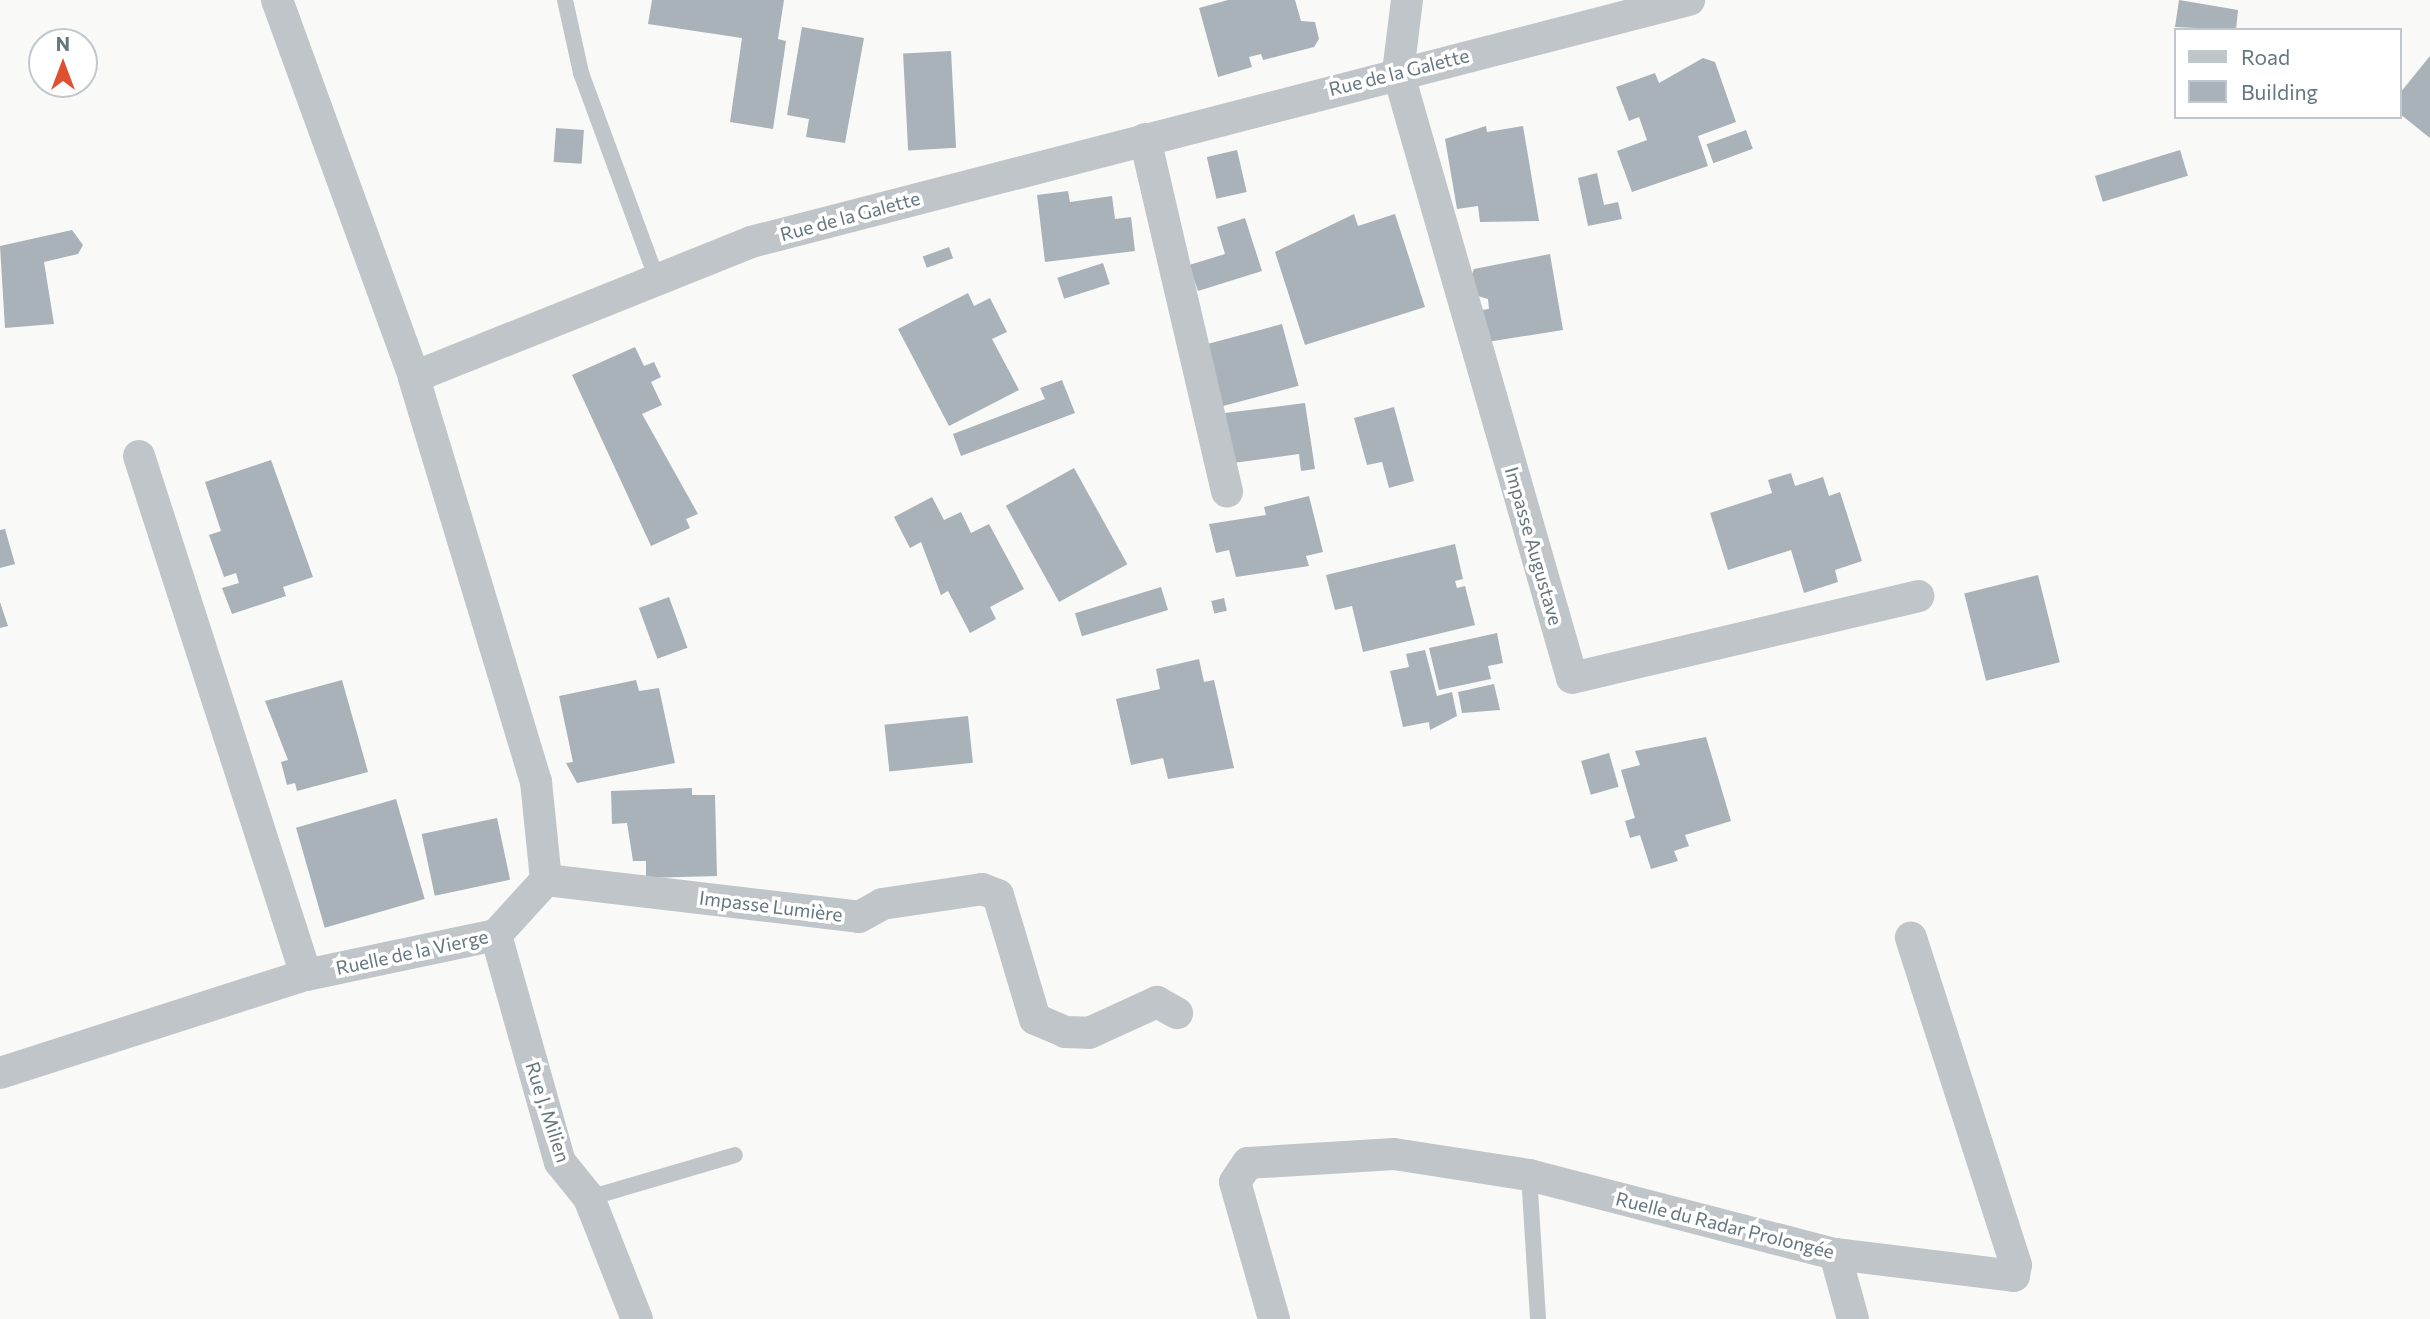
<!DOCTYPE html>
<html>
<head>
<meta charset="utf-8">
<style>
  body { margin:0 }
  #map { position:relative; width:2430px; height:1319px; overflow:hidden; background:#f9f9f7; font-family:Commissioner,sans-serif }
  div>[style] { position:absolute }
  .building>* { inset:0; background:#a9b2b8; transform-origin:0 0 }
  .lane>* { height:16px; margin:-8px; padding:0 8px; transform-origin:8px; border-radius:8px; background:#c0c5c9 }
  .street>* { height:32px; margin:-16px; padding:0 16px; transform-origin:16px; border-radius:16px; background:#c0c5c9 }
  span { translate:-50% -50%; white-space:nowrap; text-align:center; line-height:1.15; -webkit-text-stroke:7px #fff; paint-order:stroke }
  .street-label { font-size:19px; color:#657681 }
  .legend { position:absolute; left:2174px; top:28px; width:228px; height:91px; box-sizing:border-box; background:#fff; border:2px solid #c1c8cd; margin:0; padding:9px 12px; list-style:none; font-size:21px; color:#657681 }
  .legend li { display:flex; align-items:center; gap:14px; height:35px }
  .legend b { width:35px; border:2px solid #c1c8cd }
  .north { position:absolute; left:28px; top:28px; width:70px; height:70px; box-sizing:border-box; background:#fff; border:2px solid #c1c8cd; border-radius:50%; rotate:0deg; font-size:19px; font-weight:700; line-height:28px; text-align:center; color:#657681 }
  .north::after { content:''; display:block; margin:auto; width:24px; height:32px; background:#df5030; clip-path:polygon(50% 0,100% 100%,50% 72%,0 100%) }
</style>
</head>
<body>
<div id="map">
  <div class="building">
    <div style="clip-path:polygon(652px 0,784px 0,778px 39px,786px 41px,773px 129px,730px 122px,742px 38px,648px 24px)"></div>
    <div style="clip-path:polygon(1228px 0,1295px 0,1301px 21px,1315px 22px,1319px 39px,1314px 47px,1263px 60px,1261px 54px,1249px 57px,1252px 67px,1218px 77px,1199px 8px)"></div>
    <div style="clip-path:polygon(2179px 0,2238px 10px,2236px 30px,2175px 27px)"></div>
    <div style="clip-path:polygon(802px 27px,864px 38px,845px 143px,806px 137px,809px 119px,787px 115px)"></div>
    <div style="left:951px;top:51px;width:97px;height:48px;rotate:87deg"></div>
    <div style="clip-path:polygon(2430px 56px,2430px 138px,2400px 114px,2400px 93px)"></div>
    <div style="clip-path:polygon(1703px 58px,1715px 62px,1736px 122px,1698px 136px,1708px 166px,1632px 192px,1617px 151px,1647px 140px,1639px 117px,1629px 121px,1616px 87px,1655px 73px,1659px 83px)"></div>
    <div style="clip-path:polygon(1486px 126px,1487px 132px,1523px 126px,1539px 221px,1480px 222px,1478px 206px,1457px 209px,1445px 139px)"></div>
    <div style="left:556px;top:128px;width:28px;height:34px;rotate:4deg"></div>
    <div style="left:1746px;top:130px;width:20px;height:42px;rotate:70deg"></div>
    <div style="left:1237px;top:150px;width:43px;height:31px;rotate:77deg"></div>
    <div style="left:2180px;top:150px;width:27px;height:89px;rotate:73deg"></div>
    <div style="clip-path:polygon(1597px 173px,1604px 205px,1618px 202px,1622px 219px,1588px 226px,1578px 178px)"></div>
    <div style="clip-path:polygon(1068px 191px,1070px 202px,1112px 196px,1115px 219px,1131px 217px,1135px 251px,1045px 262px,1037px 195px)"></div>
    <div style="clip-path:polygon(1354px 214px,1358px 226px,1395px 214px,1425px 307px,1305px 345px,1275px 252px)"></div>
    <div style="clip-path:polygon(1245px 218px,1262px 271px,1198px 291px,1189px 265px,1225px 254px,1217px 227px)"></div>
    <div style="clip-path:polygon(72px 230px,83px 245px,78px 254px,44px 262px,54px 324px,5px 328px,0 246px)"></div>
    <div style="left:949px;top:247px;width:12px;height:28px;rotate:70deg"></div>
    <div style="clip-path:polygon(1550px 254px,1563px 330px,1487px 342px,1482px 310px,1489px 309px,1488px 299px,1478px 296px,1470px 279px,1474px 269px)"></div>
    <div style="left:1103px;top:263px;width:22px;height:48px;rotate:72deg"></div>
    <div style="clip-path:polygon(968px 293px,974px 306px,990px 298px,1007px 332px,992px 339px,1019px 390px,949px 426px,898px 329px)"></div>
    <div style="left:1282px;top:324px;width:64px;height:81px;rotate:75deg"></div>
    <div style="clip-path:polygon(635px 347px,644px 366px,654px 362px,661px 377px,651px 382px,662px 405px,642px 414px,698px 514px,686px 519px,690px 528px,651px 546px,572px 375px)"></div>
    <div style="clip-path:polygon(1062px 380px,1075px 413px,961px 456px,953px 434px,1045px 399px,1040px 388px)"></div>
    <div style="clip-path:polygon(1305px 403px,1315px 469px,1301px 471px,1299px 454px,1233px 463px,1225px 413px)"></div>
    <div style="clip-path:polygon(1394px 407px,1414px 481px,1389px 488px,1382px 462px,1367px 465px,1354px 418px)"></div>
    <div style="clip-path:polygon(271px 460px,313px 577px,283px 587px,286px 596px,232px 614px,222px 588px,239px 583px,236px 573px,224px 577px,209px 535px,221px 531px,205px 482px)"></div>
    <div style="left:1074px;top:468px;width:110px;height:78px;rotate:61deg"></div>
    <div style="clip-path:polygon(1791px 473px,1795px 486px,1823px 477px,1829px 496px,1840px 492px,1862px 561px,1835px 570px,1838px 582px,1804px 593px,1791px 550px,1728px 570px,1710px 513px,1772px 493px,1768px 480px)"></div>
    <div style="clip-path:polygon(1309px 496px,1323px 552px,1306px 556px,1309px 566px,1236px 577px,1229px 550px,1216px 553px,1209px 524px,1266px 515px,1264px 507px)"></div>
    <div style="clip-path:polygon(932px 497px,944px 520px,961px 512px,971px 533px,989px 524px,1024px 589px,990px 607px,996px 619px,970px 633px,948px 591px,941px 595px,921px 542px,910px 548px,894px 517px)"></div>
    <div style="clip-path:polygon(5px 529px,15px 564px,0 568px,0 530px)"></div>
    <div style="clip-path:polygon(1455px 544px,1463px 579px,1455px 581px,1457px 588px,1465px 586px,1475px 625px,1363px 652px,1352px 606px,1335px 610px,1326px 575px)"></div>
    <div style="left:2038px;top:575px;width:90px;height:76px;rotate:76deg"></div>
    <div style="left:1161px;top:587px;width:24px;height:90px;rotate:73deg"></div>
    <div style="left:669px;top:597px;width:54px;height:32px;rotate:70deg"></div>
    <div style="left:1224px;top:598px;width:13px;height:13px;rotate:77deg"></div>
    <div style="clip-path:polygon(0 602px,8px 626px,0 628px)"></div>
    <div style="clip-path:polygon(1497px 633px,1503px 663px,1488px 666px,1491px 679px,1439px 690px,1429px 648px)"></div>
    <div style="clip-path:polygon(1425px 650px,1437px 696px,1452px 692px,1457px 716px,1430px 730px,1429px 722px,1403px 727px,1390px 671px,1409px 667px,1406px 654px)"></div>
    <div style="clip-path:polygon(1199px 659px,1204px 682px,1214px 680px,1234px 768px,1168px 779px,1163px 758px,1131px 765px,1116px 699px,1160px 689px,1156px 669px)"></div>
    <div style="clip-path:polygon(342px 680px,368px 772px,297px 791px,295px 783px,287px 785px,281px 762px,288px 760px,265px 701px)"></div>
    <div style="clip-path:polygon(636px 680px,639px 691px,659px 688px,675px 763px,577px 783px,566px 763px,573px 762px,559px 696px)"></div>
    <div style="clip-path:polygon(1494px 684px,1500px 710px,1462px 713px,1458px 692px)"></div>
    <div style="left:968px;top:716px;width:47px;height:84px;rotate:84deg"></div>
    <div style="clip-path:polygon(1706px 737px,1731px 821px,1685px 835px,1689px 846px,1674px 851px,1678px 861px,1651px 869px,1640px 835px,1630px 838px,1625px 821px,1635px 818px,1621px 770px,1640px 765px,1635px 751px)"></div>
    <div style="left:1609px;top:753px;width:35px;height:29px;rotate:74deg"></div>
    <div style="clip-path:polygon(692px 788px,692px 795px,715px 795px,717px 876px,646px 878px,646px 861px,633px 861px,627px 823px,612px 824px,611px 791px)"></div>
    <div style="left:396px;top:799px;width:104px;height:104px;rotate:74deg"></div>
    <div style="left:497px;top:818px;width:63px;height:77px;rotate:78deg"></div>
  </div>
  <div class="lane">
    <div style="left:565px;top:0;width:75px;rotate:77.6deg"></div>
    <div style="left:581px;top:73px;width:221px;rotate:69.8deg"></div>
    <div style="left:1529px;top:1175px;width:144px;rotate:86.4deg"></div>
    <div style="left:589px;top:1198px;width:152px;rotate:-16.4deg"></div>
  </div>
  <div class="street">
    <div style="left:277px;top:0;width:401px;rotate:70deg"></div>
    <div style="left:414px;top:377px;width:363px;rotate:-21.8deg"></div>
    <div style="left:751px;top:242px;width:969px;rotate:-14.47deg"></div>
    <div style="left:1407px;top:0;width:73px;rotate:97.1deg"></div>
    <div style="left:1398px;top:72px;width:630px;rotate:73.98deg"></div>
    <div style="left:1572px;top:678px;width:356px;rotate:-13.3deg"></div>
    <div style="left:1145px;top:139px;width:362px;rotate:76.9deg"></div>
    <div style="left:139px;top:456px;width:545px;rotate:72.16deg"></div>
    <div style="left:546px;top:880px;width:315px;rotate:6.7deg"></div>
    <div style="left:859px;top:917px;width:26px;rotate:-29deg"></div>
    <div style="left:882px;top:904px;width:101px;rotate:-8.5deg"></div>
    <div style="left:982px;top:889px;width:17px;rotate:21deg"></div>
    <div style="left:998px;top:895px;width:129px;rotate:73.4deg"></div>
    <div style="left:1035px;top:1019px;width:33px;rotate:23deg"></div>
    <div style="left:1065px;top:1032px;width:24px;rotate:2deg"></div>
    <div style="left:1089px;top:1033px;width:75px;rotate:-24.5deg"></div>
    <div style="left:1157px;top:1002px;width:23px;rotate:29deg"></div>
    <div style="left:496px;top:935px;width:236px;rotate:74.3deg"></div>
    <div style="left:560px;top:1162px;width:46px;rotate:51.1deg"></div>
    <div style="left:589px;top:1198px;width:130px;rotate:68.4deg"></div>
    <div style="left:0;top:1073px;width:321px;rotate:-17.8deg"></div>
    <div style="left:306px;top:975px;width:194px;rotate:-11.9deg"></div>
    <div style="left:496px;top:935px;width:74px;rotate:-47.7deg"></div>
    <div style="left:546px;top:880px;width:99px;rotate:-95.8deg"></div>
    <div style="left:536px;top:782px;width:423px;rotate:-106.8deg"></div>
    <div style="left:1835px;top:1254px;width:67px;rotate:74.5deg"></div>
    <div style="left:1274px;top:1319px;width:142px;rotate:-105.9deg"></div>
    <div style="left:1235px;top:1182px;width:23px;rotate:-56deg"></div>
    <div style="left:1248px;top:1163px;width:146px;rotate:-3.5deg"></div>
    <div style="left:1394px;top:1154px;width:137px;rotate:8.8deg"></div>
    <div style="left:1529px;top:1175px;width:316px;rotate:14.5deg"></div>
    <div style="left:1835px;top:1254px;width:180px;rotate:7deg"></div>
    <div style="left:2014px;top:1276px;width:11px;rotate:-80deg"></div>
    <div style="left:2016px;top:1265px;width:344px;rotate:-107.8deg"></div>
  </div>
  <div class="street-label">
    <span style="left:1399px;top:72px;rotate:-14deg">Rue de la Galette</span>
    <span style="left:850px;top:216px;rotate:-15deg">Rue de la Galette</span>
    <span style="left:1534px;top:546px;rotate:74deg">Impasse Augustave</span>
    <span style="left:771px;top:906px;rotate:7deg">Impasse Lumière</span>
    <span style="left:412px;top:952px;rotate:-12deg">Ruelle de la Vierge</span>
    <span style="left:548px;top:1112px;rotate:72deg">Rue J. Milien</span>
    <span style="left:1725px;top:1225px;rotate:14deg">Ruelle du Radar Prolongée</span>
  </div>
  <ul class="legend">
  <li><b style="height:9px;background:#c0c5c9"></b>Road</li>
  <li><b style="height:19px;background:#a9b2b8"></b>Building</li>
  </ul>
  <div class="north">N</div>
</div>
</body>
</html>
